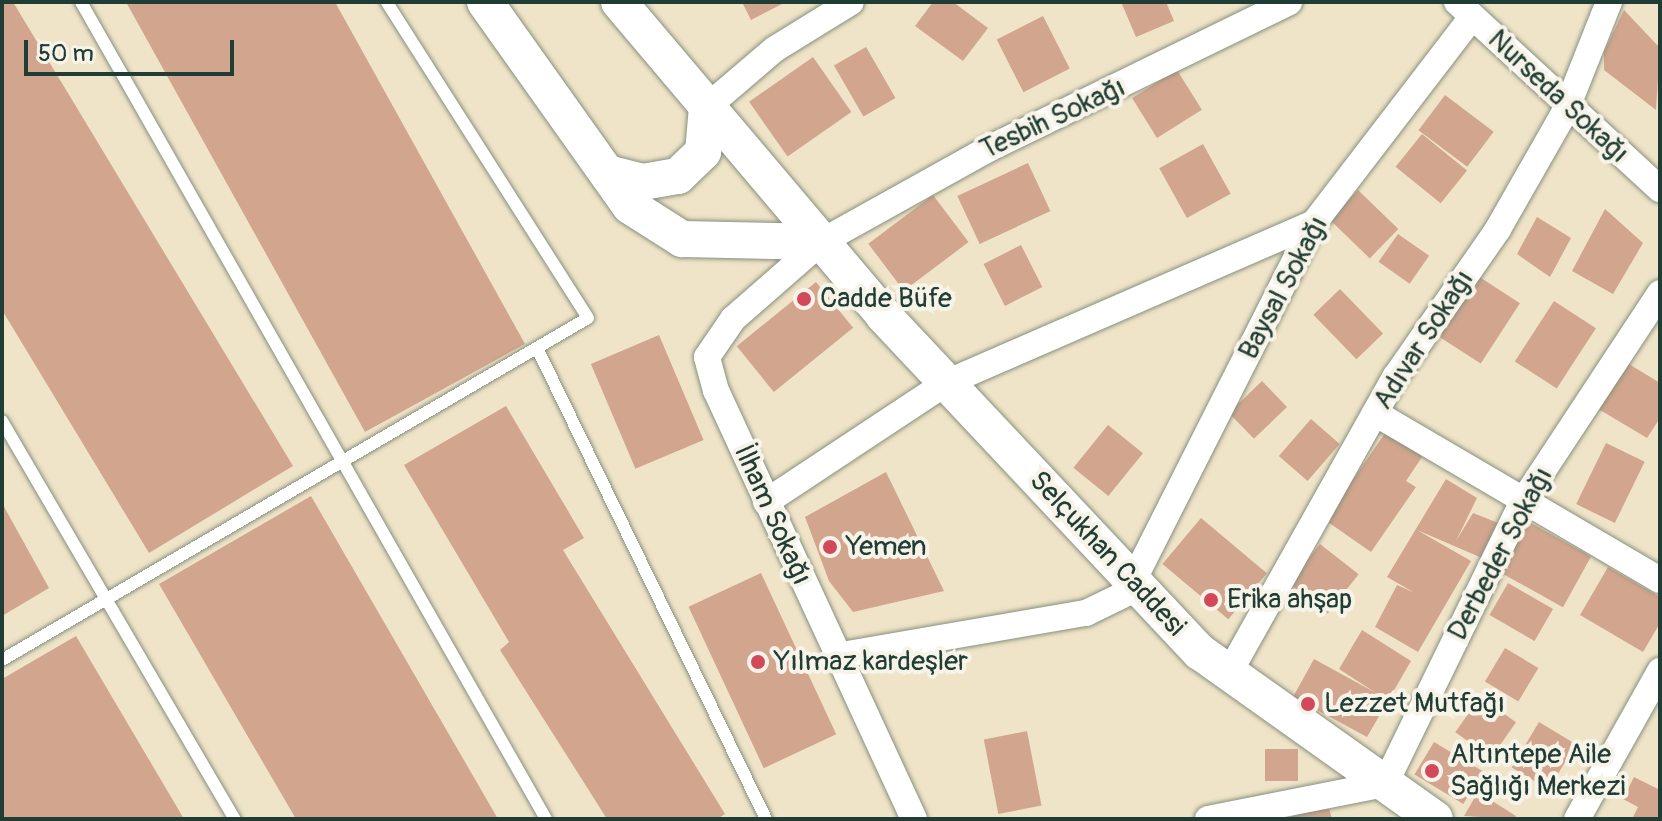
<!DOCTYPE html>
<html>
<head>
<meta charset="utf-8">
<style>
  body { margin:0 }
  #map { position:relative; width:1662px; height:821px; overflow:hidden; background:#efe4c8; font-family:Pangolin,sans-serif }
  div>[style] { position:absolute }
  .building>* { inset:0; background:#d2a58e; transform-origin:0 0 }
  .roads { filter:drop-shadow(0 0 2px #87907e) drop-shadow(0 0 2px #87907e) }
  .lane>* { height:12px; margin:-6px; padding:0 6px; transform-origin:6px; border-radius:6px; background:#fff }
  .street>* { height:26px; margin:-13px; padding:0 13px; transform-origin:13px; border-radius:13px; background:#fff }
  .secondary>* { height:36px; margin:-18px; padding:0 18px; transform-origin:18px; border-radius:18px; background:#fff }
  .dots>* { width:22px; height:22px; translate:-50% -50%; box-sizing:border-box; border:4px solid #f7f3e8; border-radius:50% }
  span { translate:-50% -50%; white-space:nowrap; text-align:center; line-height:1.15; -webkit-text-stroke:8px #f7f3e8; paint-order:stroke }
  .street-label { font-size:28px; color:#1f3d34 }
  .poi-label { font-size:28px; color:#1f3d34 }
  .left { translate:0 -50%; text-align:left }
  .frame { position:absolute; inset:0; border:4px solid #1f3d34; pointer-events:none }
  .scale { position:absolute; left:24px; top:40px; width:210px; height:36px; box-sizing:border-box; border:4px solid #1f3d34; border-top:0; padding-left:10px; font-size:24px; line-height:28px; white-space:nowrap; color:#1f3d34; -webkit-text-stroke:6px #f7f3e8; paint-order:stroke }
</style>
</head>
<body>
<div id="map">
  <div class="building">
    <div style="clip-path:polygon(2px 2px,13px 2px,293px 466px,149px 553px,2px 310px)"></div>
    <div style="clip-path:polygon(126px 2px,335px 2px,525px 344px,365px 432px)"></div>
    <div style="clip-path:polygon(742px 2px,786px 2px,751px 20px)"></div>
    <div style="clip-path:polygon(933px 2px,953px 2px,988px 28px,963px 61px,915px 26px)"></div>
    <div style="clip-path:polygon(1121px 2px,1166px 2px,1174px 21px,1136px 37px)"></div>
    <div style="clip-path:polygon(1624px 10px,1660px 48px,1656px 110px,1604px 70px,1604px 52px)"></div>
    <div style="left:1043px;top:16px;width:59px;height:52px;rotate:63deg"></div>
    <div style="left:866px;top:47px;width:59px;height:37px;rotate:60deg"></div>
    <div style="left:813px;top:57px;width:67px;height:78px;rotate:55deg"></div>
    <div style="left:1177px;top:70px;width:47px;height:53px;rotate:58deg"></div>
    <div style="left:1445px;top:95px;width:61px;height:44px;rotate:37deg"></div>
    <div style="left:1422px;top:134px;width:58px;height:42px;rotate:39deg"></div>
    <div style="left:1203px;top:144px;width:57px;height:50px;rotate:61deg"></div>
    <div style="left:1028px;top:163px;width:53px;height:78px;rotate:65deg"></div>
    <div style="left:1358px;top:190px;width:56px;height:41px;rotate:44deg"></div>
    <div style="left:933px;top:195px;width:59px;height:81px;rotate:53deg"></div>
    <div style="clip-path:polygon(1605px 209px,1643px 243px,1613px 294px,1572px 271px)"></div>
    <div style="clip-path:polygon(1537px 217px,1571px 238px,1550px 277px,1517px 254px)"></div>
    <div style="left:1398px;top:234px;width:38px;height:34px;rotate:35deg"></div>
    <div style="left:1021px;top:245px;width:47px;height:42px;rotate:63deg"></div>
    <div style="left:1478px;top:276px;width:50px;height:72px;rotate:33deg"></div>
    <div style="left:816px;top:282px;width:59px;height:102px;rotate:51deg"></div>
    <div style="left:1340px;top:289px;width:62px;height:37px;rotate:46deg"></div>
    <div style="left:1554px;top:301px;width:50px;height:72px;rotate:33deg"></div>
    <div style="left:659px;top:335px;width:114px;height:74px;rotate:67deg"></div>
    <div style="clip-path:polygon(1624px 361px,1660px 383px,1660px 418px,1647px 438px,1595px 407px)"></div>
    <div style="left:1262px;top:381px;width:36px;height:46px;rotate:46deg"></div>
    <div style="clip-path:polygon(506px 406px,584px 538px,563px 550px,725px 814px,717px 819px,607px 819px,500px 650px,509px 642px,404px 465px)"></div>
    <div style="left:1311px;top:419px;width:38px;height:49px;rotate:41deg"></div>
    <div style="left:1108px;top:425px;width:45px;height:55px;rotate:39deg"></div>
    <div style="clip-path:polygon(1388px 429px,1424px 454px,1406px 481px,1416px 487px,1371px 552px,1325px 520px)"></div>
    <div style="left:1606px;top:443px;width:43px;height:68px;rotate:26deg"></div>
    <div style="clip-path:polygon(886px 472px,944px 591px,853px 612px,829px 581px,805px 517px)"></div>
    <div style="clip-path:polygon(1446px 479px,1477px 498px,1456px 541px,1473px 513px,1501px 524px,1482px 558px,1417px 530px,1471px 561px,1418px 652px,1375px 627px,1397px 585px,1415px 593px,1387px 577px)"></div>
    <div style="clip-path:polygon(311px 496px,498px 819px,296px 819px,159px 584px)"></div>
    <div style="clip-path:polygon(2px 503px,49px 588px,2px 616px)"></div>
    <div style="left:1201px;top:518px;width:86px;height:60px;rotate:40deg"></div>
    <div style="left:1529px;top:522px;width:71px;height:58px;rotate:29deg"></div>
    <div style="left:1320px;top:544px;width:49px;height:50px;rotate:38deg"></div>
    <div style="clip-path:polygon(1608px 567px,1660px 597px,1660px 623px,1643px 652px,1580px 615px)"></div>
    <div style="left:761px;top:573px;width:178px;height:80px;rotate:65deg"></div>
    <div style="left:1508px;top:583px;width:52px;height:37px;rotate:30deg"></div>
    <div style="clip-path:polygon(1362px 630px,1411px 661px,1367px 737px,1293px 697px,1314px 659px,1376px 693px,1339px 669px)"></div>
    <div style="clip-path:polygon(76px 636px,184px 819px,2px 819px,2px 679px)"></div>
    <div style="left:1505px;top:648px;width:39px;height:39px;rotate:31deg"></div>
    <div style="left:1480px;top:697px;width:44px;height:43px;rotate:35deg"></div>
    <div style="left:1539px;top:722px;width:43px;height:53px;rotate:31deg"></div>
    <div style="left:1027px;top:731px;width:76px;height:44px;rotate:79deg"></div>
    <div style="left:1434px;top:742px;width:57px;height:38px;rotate:31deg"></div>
    <div style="left:1265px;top:749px;width:33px;height:32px"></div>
    <div style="clip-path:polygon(1634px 777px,1660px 790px,1660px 819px,1632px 819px,1638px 807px,1623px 799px)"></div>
    <div style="clip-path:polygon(1478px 792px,1516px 816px,1514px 819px,1464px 816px)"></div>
    <div style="clip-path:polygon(1328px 805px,1332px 819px,1291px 819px,1291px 816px)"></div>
  </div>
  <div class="roads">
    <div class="lane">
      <div style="left:81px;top:2px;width:940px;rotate:60.35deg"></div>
      <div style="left:537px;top:348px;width:524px;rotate:64.07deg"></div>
      <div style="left:2px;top:421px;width:461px;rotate:59.7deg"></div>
      <div style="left:2px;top:660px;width:678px;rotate:-30.27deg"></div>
      <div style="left:588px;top:318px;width:375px;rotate:-122.5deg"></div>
    </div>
    <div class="street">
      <div style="left:1457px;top:2px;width:276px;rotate:42.7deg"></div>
      <div style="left:707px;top:107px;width:89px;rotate:-40.5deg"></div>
      <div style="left:775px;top:49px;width:89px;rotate:-31.7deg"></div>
      <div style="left:1375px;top:413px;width:330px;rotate:30.4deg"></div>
      <div style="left:766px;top:502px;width:216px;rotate:-33.5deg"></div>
      <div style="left:946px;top:383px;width:401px;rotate:-23.5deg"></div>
      <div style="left:836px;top:656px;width:254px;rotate:-9.8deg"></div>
      <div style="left:1086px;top:613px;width:46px;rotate:-26deg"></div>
      <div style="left:1127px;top:593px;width:415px;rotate:-63.2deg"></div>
      <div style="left:1314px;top:223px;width:260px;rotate:-52.5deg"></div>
      <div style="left:1229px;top:673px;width:341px;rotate:-60.7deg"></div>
      <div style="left:1396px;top:376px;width:179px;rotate:-55.2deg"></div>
      <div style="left:1498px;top:229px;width:137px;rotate:-60.3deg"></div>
      <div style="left:1566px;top:110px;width:116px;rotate:-68.3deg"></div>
      <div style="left:914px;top:819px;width:472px;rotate:-114.8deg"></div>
      <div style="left:716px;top:391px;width:35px;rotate:-105deg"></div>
      <div style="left:707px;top:357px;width:46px;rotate:-55.6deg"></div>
      <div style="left:733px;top:319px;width:117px;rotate:-41.2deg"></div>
      <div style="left:821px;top:242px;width:191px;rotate:-29.1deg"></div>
      <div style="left:988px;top:149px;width:335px;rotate:-26deg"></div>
      <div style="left:1208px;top:819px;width:180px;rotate:-11.2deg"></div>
      <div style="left:1385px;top:784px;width:315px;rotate:-64deg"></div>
      <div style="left:1523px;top:501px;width:249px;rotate:-56.6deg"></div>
      <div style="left:1577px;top:819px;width:170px;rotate:-60.7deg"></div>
    </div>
    <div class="secondary">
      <div style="left:485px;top:2px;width:250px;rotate:54.6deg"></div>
      <div style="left:630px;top:206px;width:62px;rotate:32.4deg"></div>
      <div style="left:682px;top:239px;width:139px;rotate:1.2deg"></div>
      <div style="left:619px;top:2px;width:411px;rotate:49.8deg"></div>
      <div style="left:884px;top:316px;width:461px;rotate:46.8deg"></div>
      <div style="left:1200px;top:652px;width:288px;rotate:35.4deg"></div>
      <div style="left:607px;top:173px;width:37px;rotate:14deg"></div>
      <div style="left:643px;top:182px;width:36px;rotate:-10deg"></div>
      <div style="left:678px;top:176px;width:35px;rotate:-44deg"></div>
      <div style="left:703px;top:152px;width:45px;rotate:-84.9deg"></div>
    </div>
  </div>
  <div class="dots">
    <div style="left:804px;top:299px;background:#d1495b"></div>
    <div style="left:830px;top:547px;background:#d1495b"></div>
    <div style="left:1211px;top:600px;background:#d1495b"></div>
    <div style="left:758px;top:662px;background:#d1495b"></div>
    <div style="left:1308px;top:704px;background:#d1495b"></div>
    <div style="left:1432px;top:771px;background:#d1495b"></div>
  </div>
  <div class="street-label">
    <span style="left:1558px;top:97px;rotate:43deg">Nurseda Sokağı</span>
    <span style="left:1053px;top:119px;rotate:-25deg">Tesbih Sokağı</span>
    <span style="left:1284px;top:288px;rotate:-62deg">Baysal Sokağı</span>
    <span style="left:1424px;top:340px;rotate:-57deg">Adıvar Sokağı</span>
    <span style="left:772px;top:515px;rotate:66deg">İlham Sokağı</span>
    <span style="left:1107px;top:554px;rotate:47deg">Selçukhan Caddesi</span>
    <span style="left:1501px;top:554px;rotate:-62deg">Derbeder Sokağı</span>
  </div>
  <div class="poi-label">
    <span class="left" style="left:820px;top:299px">Cadde Büfe</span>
    <span class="left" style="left:846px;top:547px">Yemen</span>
    <span class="left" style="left:1227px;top:600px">Erika ahşap</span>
    <span class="left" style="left:774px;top:662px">Yılmaz kardeşler</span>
    <span class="left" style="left:1324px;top:704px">Lezzet Mutfağı</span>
    <span class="left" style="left:1450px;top:771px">Altıntepe Aile<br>Sağlığı Merkezi</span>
  </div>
  <div class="frame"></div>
  <div class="scale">50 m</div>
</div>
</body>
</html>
